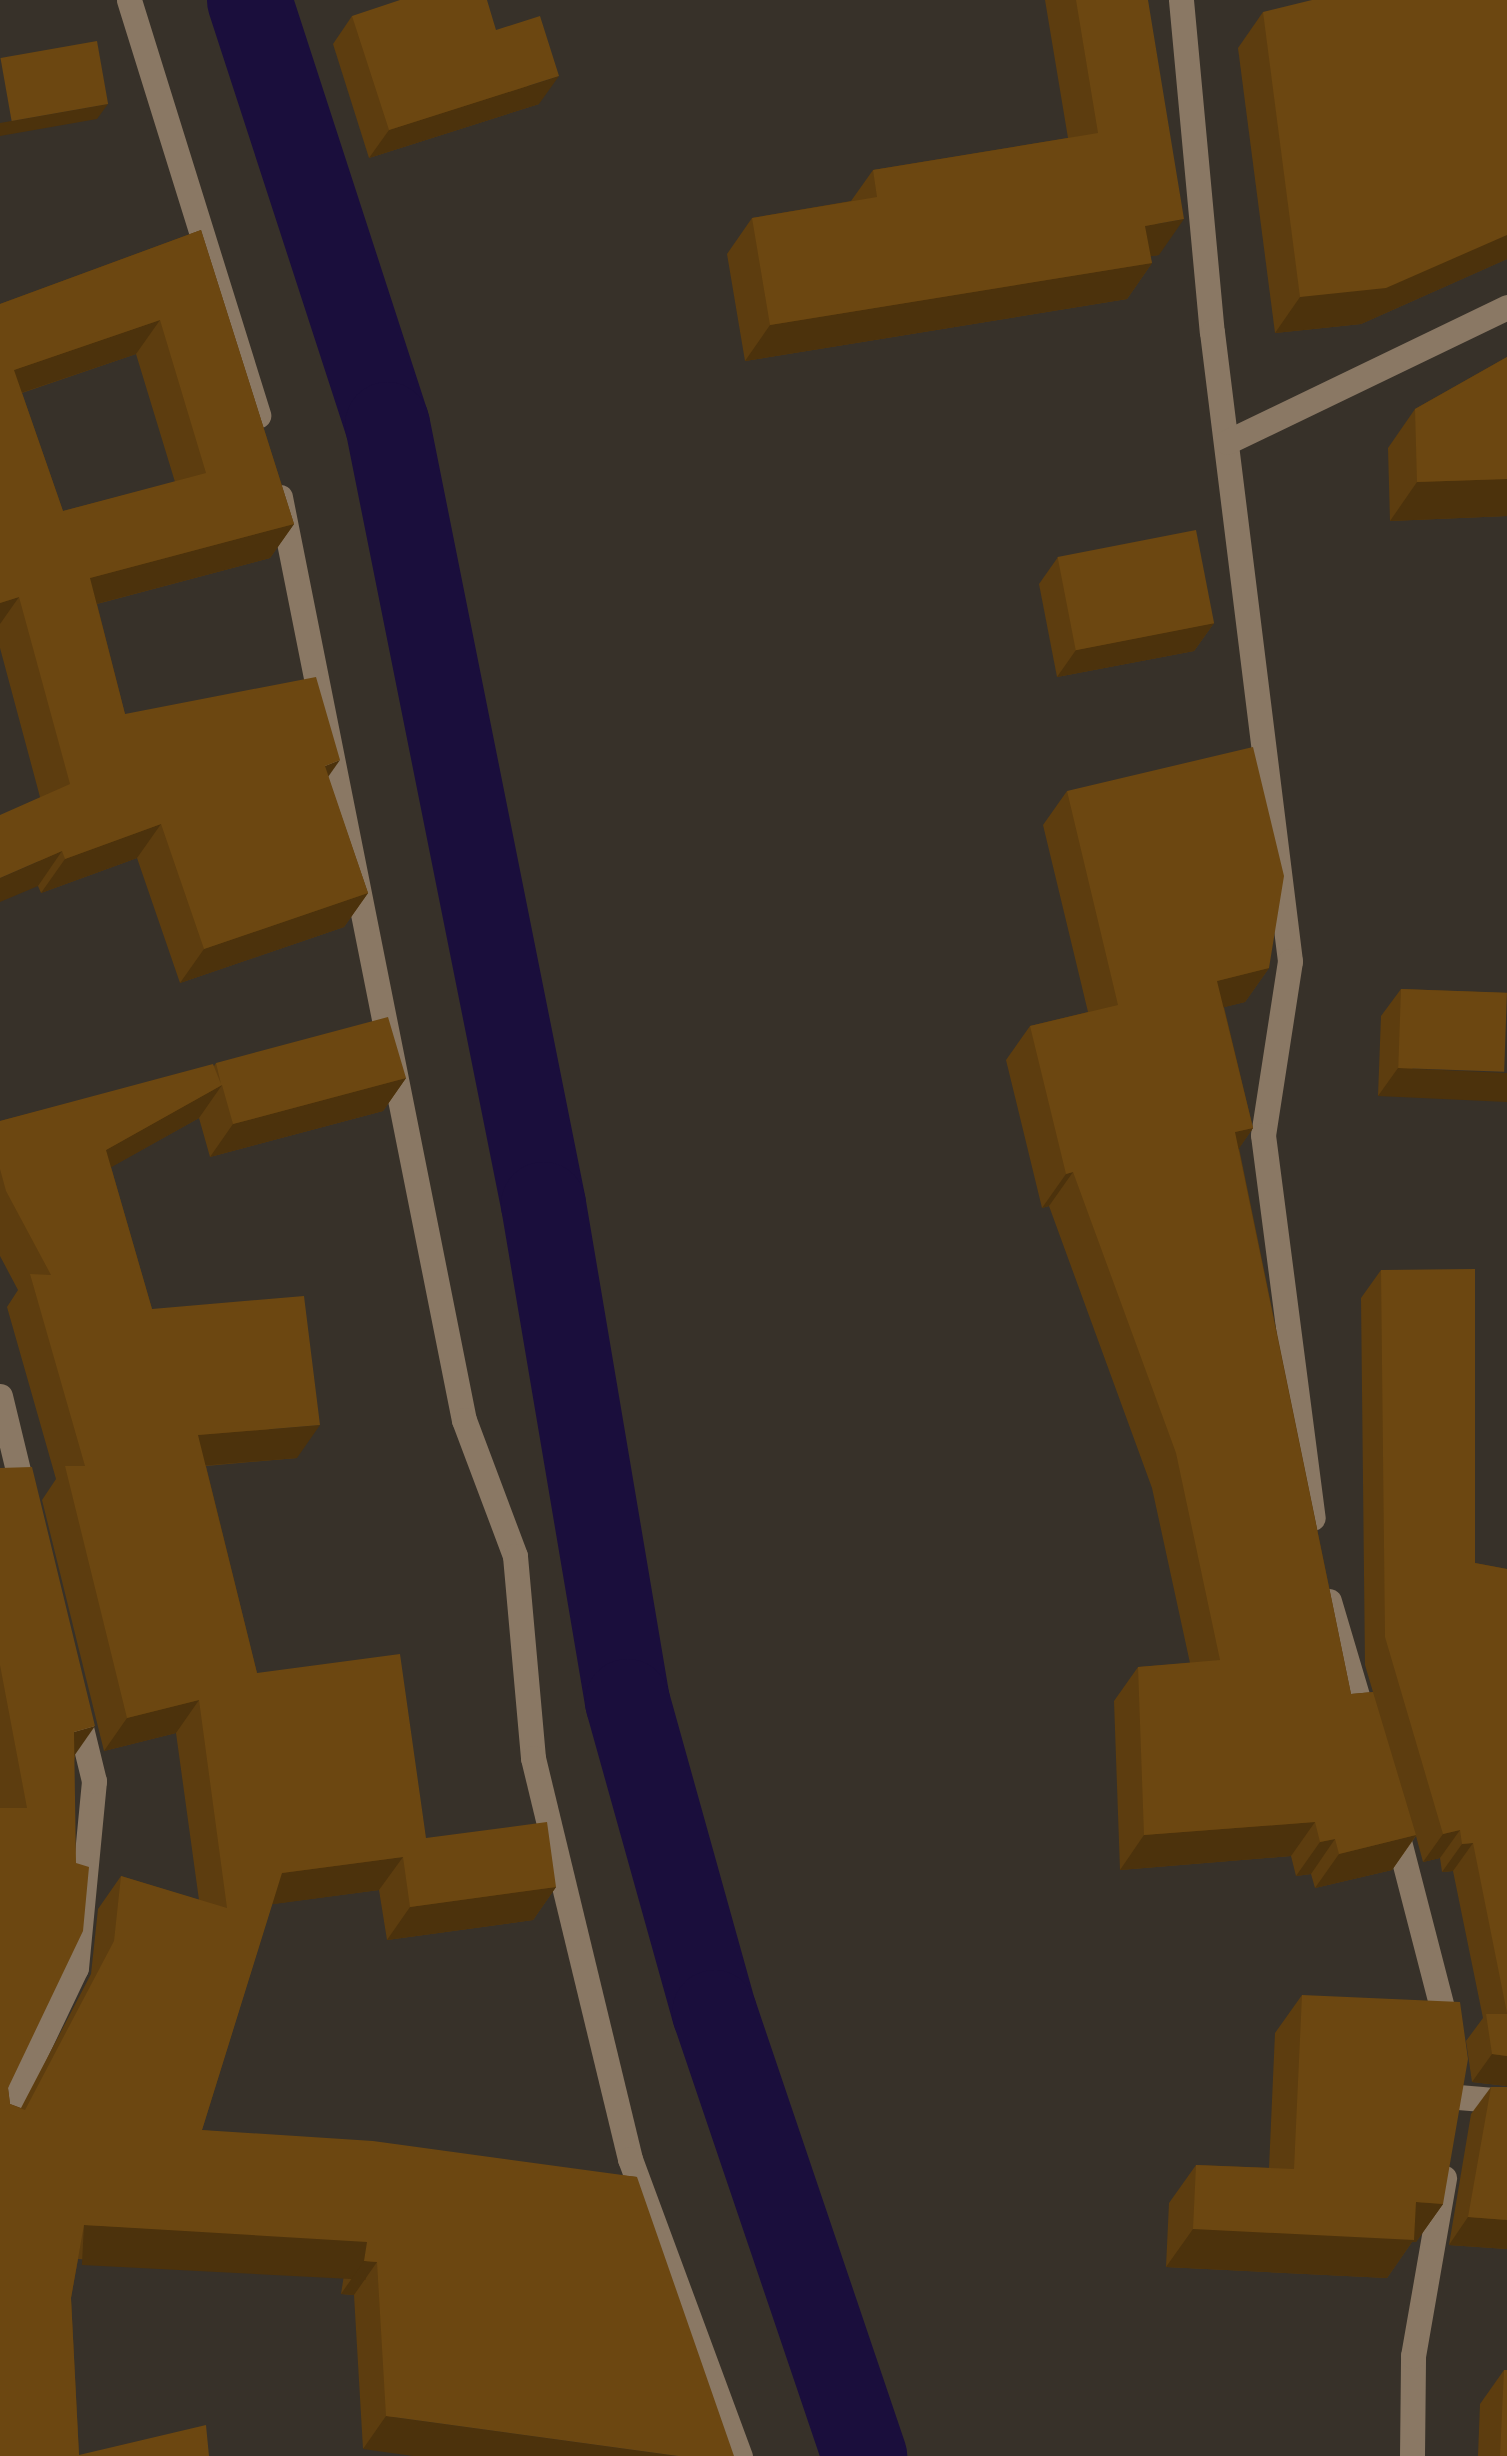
<!DOCTYPE html>
<html>
<head>
<meta charset="utf-8">
<style>
  body { margin:0 }
  #map { position:relative; width:1507px; height:2456px; overflow:hidden; background:#373129; font-family:Ubuntu,sans-serif }
  div>[style] { position:absolute }
  .canal>* { height:85px; margin:-42.5px; padding:0 42.5px; transform-origin:42.5px; border-radius:42.5px; background:#1a0e3c }
  .minor>* { height:25px; margin:-12.5px; padding:0 12.5px; transform-origin:12.5px; border-radius:12.5px; background:#8a7864 }
  .wall>* { inset:0; background:#5d3d0f }
  .shaded-wall>* { inset:0; background:#4c320c; transform-origin:0 0 }
  .building>* { inset:0; background:#6c4711; transform-origin:0 0 }
  span { translate:-50% -50%; white-space:nowrap; text-align:center; line-height:1.15; -webkit-text-stroke:8px #2d2720; paint-order:stroke }
</style>
</head>
<body>
<div id="map">
  <div class="canal">
    <div style="left:249px;top:0;width:446px;rotate:72deg"></div>
    <div style="left:387px;top:424px;width:795px;rotate:78.69deg"></div>
    <div style="left:543px;top:1204px;width:504px;rotate:80.41deg"></div>
    <div style="left:627px;top:1701px;width:323px;rotate:74.4deg"></div>
    <div style="left:714px;top:2012px;width:469px;rotate:71.3deg"></div>
  </div>
  <div class="minor">
    <div style="left:129px;top:0;width:435px;rotate:72.7deg"></div>
    <div style="left:1181px;top:0;width:333px;rotate:84.7deg"></div>
    <div style="left:1212px;top:332px;width:634px;rotate:82.93deg"></div>
    <div style="left:1290px;top:961px;width:176px;rotate:98.8deg"></div>
    <div style="left:1263px;top:1135px;width:386px;rotate:82.6deg"></div>
    <div style="left:1227px;top:442px;width:311px;rotate:-25.7deg"></div>
    <div style="left:280px;top:497px;width:941px;rotate:78.73deg"></div>
    <div style="left:464px;top:1420px;width:145px;rotate:69.4deg"></div>
    <div style="left:515px;top:1556px;width:203px;rotate:84.9deg"></div>
    <div style="left:533px;top:1758px;width:413px;rotate:76.4deg"></div>
    <div style="left:630px;top:2159px;width:317px;rotate:69.7deg"></div>
    <div style="left:0;top:1396px;width:106px;rotate:76.4deg"></div>
    <div style="left:1329px;top:1601px;width:130px;rotate:73.5deg"></div>
    <div style="left:1394px;top:1822px;width:220px;rotate:75.5deg"></div>
    <div style="left:1458px;top:2097px;width:49px;rotate:4.7deg"></div>
    <div style="left:0;top:2127px;width:176px;rotate:-64.5deg"></div>
    <div style="left:76px;top:1968px;width:188px;rotate:-84.5deg"></div>
    <div style="left:94px;top:1781px;width:76px;rotate:-103.7deg"></div>
    <div style="left:1412px;top:2456px;width:100px;rotate:-89.4deg"></div>
    <div style="left:1413px;top:2356px;width:181px;rotate:-80.1deg"></div>
  </div>
  <div class="wall">
    <div style="clip-path:polygon(1045px 0,1148px 0,1159px 255px,1150px 256px,1152px 263px,1127px 299px,745px 361px,727px 254px,752px 218px,851px 201px,873px 170px,1068px 138px)"></div>
    <div style="clip-path:polygon(1507px 0,1507px 259px,1361px 324px,1275px 333px,1238px 48px,1263px 12px)"></div>
    <div style="clip-path:polygon(352px 16px,496px 30px,539px 104px,369px 158px,333px 44px)"></div>
    <div style="clip-path:polygon(evenodd,201px 230px,294px 524px,270px 558px,97px 604px,125px 714px,328px 777px,368px 893px,344px 927px,180px 983px,137px 858px,41px 893px,38px 886px,40px 797px,0 648px,0 304px,201px 230px,136px 354px,175px 482px,63px 511px,22px 393px,136px 354px)"></div>
    <div style="clip-path:polygon(1507px 357px,1507px 516px,1390px 521px,1388px 448px,1415px 409px)"></div>
    <div style="clip-path:polygon(1058px 557px,1214px 623px,1194px 651px,1057px 677px,1039px 584px)"></div>
    <div style="clip-path:polygon(1067px 791px,1269px 968px,1245px 1002px,1224px 1007px,1253px 1128px,1239px 1148px,1351px 1694px,1373px 1692px,1365px 1665px,1361px 1298px,1381px 1270px,1475px 1563px,1507px 1569px,1507px 2086px,1472px 2082px,1466px 2041px,1483px 2018px,1453px 1871px,1442px 1872px,1440px 1858px,1423px 1862px,1416px 1836px,1392px 1870px,1315px 1888px,1311px 1874px,1296px 1876px,1291px 1856px,1120px 1870px,1114px 1701px,1138px 1667px,1190px 1663px,1152px 1488px,1049px 1206px,1042px 1208px,1006px 1060px,1030px 1026px,1088px 1012px,1043px 825px)"></div>
    <div style="clip-path:polygon(1401px 989px,1507px 993px,1378px 1096px,1381px 1016px)"></div>
    <div style="clip-path:polygon(216px 1063px,406px 1078px,383px 1111px,210px 1157px,199px 1118px,111px 1167px,152px 1309px,297px 1458px,206px 1466px,257px 1673px,426px 1838px,556px 1887px,533px 1920px,387px 1940px,379px 1890px,272px 1904px,202px 2130px,637px 2177px,363px 2449px,354px 2295px,341px 2294px,344px 2275px,78px 2259px,71px 2298px,79px 2455px,0 2456px,0 1468px,75px 1756px,8px 2088px,10px 2104px,21px 2108px,91px 1974px,98px 1909px,121px 1876px,199px 1900px,176px 1733px,104px 1751px,42px 1500px,56px 1479px,7px 1307px,18px 1290px,0 1256px,0 1121px,214px 1066px)"></div>
    <div style="clip-path:polygon(1302px 1995px,1443px 2204px,1416px 2242px,1412px 2242px,1387px 2278px,1166px 2267px,1169px 2203px,1196px 2165px,1269px 2168px,1275px 2033px)"></div>
    <div style="clip-path:polygon(1491px 2087px,1507px 2249px,1449px 2245px,1471px 2114px)"></div>
    <div style="clip-path:polygon(1504px 2370px,1507px 2456px,1478px 2456px,1480px 2404px)"></div>
  </div>
  <div class="shaded-wall">
    <div style="clip-path:polygon(559px 76px,539px 104px,369px 158px,389px 130px)"></div>
    <div style="clip-path:polygon(108px 104px,97px 119px,0 136px,0 123px)"></div>
    <div style="clip-path:polygon(1184px 219px,1159px 255px,1120px 261px,1145px 226px)"></div>
    <div style="clip-path:polygon(1507px 235px,1507px 259px,1361px 324px,1275px 333px,1300px 297px)"></div>
    <div style="clip-path:polygon(1152px 263px,1127px 299px,745px 361px,770px 325px)"></div>
    <div style="clip-path:polygon(160px 320px,136px 354px,0 400px,14px 370px)"></div>
    <div style="clip-path:polygon(1507px 479px,1507px 516px,1390px 521px,1417px 482px)"></div>
    <div style="clip-path:polygon(294px 524px,270px 558px,66px 612px,90px 578px)"></div>
    <div style="clip-path:polygon(19px 597px,0 624px,0 603px)"></div>
    <div style="clip-path:polygon(1214px 623px,1194px 651px,1057px 677px,1076px 650px)"></div>
    <div style="clip-path:polygon(340px 760px,316px 794px,325px 766px)"></div>
    <div style="clip-path:polygon(161px 824px,137px 858px,41px 893px,65px 859px)"></div>
    <div style="clip-path:polygon(62px 851px,38px 886px,0 902px,0 878px)"></div>
    <div style="clip-path:polygon(368px 893px,344px 927px,180px 983px,204px 949px)"></div>
    <div style="clip-path:polygon(1269px 968px,1245px 1002px,1193px 1015px,1217px 981px)"></div>
    <div style="clip-path:polygon(1398px 1068px,1507px 1073px,1507px 1102px,1378px 1096px)"></div>
    <div style="clip-path:polygon(406px 1078px,383px 1111px,210px 1157px,233px 1124px)"></div>
    <div style="clip-path:polygon(222px 1085px,199px 1118px,83px 1183px,106px 1150px)"></div>
    <div style="clip-path:polygon(1253px 1128px,1229px 1163px,1235px 1132px)"></div>
    <div style="clip-path:polygon(1073px 1172px,1049px 1206px,1042px 1208px,1066px 1174px)"></div>
    <div style="clip-path:polygon(320px 1425px,297px 1458px,175px 1468px,198px 1435px)"></div>
    <div style="clip-path:polygon(199px 1700px,176px 1733px,104px 1751px,127px 1718px)"></div>
    <div style="clip-path:polygon(95px 1726px,72px 1759px,74px 1732px)"></div>
    <div style="clip-path:polygon(1315px 1822px,1291px 1856px,1120px 1870px,1144px 1835px)"></div>
    <div style="clip-path:polygon(1460px 1830px,1440px 1858px,1423px 1862px,1443px 1834px)"></div>
    <div style="clip-path:polygon(1416px 1835px,1392px 1870px,1315px 1888px,1339px 1854px)"></div>
    <div style="clip-path:polygon(1335px 1839px,1311px 1874px,1296px 1876px,1320px 1842px)"></div>
    <div style="clip-path:polygon(1473px 1843px,1453px 1871px,1442px 1872px,1462px 1844px)"></div>
    <div style="clip-path:polygon(403px 1857px,379px 1890px,259px 1906px,282px 1873px)"></div>
    <div style="clip-path:polygon(556px 1887px,533px 1920px,387px 1940px,410px 1907px)"></div>
    <div style="clip-path:polygon(1492px 2054px,1507px 2056px,1507px 2086px,1472px 2082px)"></div>
    <div style="clip-path:polygon(1416px 2202px,1443px 2204px,1416px 2242px,1412px 2242px,1387px 2278px,1166px 2267px,1193px 2229px)"></div>
    <div style="clip-path:polygon(1468px 2217px,1507px 2220px,1507px 2249px,1449px 2245px)"></div>
    <div style="left:84px;top:2225px;width:284px;height:40px;rotate:3deg"></div>
    <div style="clip-path:polygon(364px 2261px,377px 2262px,354px 2295px,341px 2294px)"></div>
    <div style="clip-path:polygon(386px 2416px,678px 2456px,413px 2456px,363px 2449px)"></div>
  </div>
  <div class="building">
    <div style="clip-path:polygon(400px 0,487px 0,496px 30px,540px 16px,559px 76px,389px 130px,352px 16px)"></div>
    <div style="clip-path:polygon(1076px 0,1148px 0,1184px 219px,1145px 226px,1152px 263px,770px 325px,752px 218px,877px 197px,873px 170px,1098px 133px)"></div>
    <div style="clip-path:polygon(1312px 0,1507px 0,1507px 235px,1386px 288px,1300px 297px,1263px 12px)"></div>
    <div style="left:97px;top:41px;width:64px;height:98px;rotate:80deg"></div>
    <div style="clip-path:polygon(evenodd,201px 230px,294px 524px,90px 578px,125px 714px,316px 677px,340px 760px,325px 766px,368px 893px,204px 949px,161px 824px,65px 859px,62px 851px,0 878px,0 815px,70px 784px,19px 597px,0 603px,0 304px,201px 230px,160px 320px,206px 473px,63px 511px,14px 370px,160px 320px)"></div>
    <div style="clip-path:polygon(1507px 357px,1507px 479px,1417px 482px,1415px 409px)"></div>
    <div style="left:1196px;top:530px;width:95px;height:141px;rotate:79deg"></div>
    <div style="clip-path:polygon(1253px 747px,1284px 876px,1269px 968px,1217px 981px,1253px 1128px,1235px 1132px,1351px 1694px,1373px 1692px,1416px 1835px,1339px 1854px,1335px 1839px,1320px 1842px,1315px 1822px,1144px 1835px,1138px 1667px,1220px 1660px,1176px 1453px,1073px 1172px,1066px 1174px,1030px 1026px,1118px 1005px,1067px 791px)"></div>
    <div style="left:1401px;top:989px;width:106px;height:79px;rotate:2deg"></div>
    <div style="clip-path:polygon(388px 1017px,406px 1078px,233px 1124px,222px 1085px,106px 1150px,152px 1309px,304px 1296px,320px 1425px,198px 1435px,257px 1673px,400px 1654px,426px 1838px,547px 1822px,556px 1887px,410px 1907px,403px 1857px,282px 1873px,202px 2130px,373px 2141px,637px 2177px,734px 2456px,678px 2456px,386px 2416px,377px 2262px,364px 2261px,367px 2242px,84px 2225px,71px 2298px,79px 2455px,206px 2425px,209px 2456px,0 2456px,0 1808px,27px 1808px,0 1665px,0 1468px,32px 1467px,95px 1726px,74px 1732px,76px 1863px,89px 1867px,83px 1931px,8px 2088px,10px 2104px,25px 2110px,114px 1941px,121px 1876px,227px 1908px,199px 1700px,127px 1718px,65px 1466px,85px 1466px,30px 1274px,51px 1275px,6px 1191px,0 1169px,0 1121px,213px 1064px,221px 1084px,216px 1063px)"></div>
    <div style="clip-path:polygon(1475px 1269px,1475px 1563px,1507px 1569px,1507px 2013px,1473px 1843px,1462px 1844px,1460px 1830px,1443px 1834px,1385px 1637px,1381px 1270px)"></div>
    <div style="clip-path:polygon(1302px 1995px,1460px 2002px,1468px 2059px,1443px 2204px,1416px 2202px,1414px 2240px,1193px 2229px,1196px 2165px,1294px 2169px)"></div>
    <div style="clip-path:polygon(1486px 2014px,1507px 2014px,1507px 2056px,1492px 2054px)"></div>
    <div style="clip-path:polygon(1491px 2087px,1507px 2087px,1507px 2220px,1468px 2217px)"></div>
    <div style="clip-path:polygon(1504px 2370px,1507px 2370px,1507px 2456px,1500px 2456px)"></div>
  </div>
</div>
</body>
</html>
